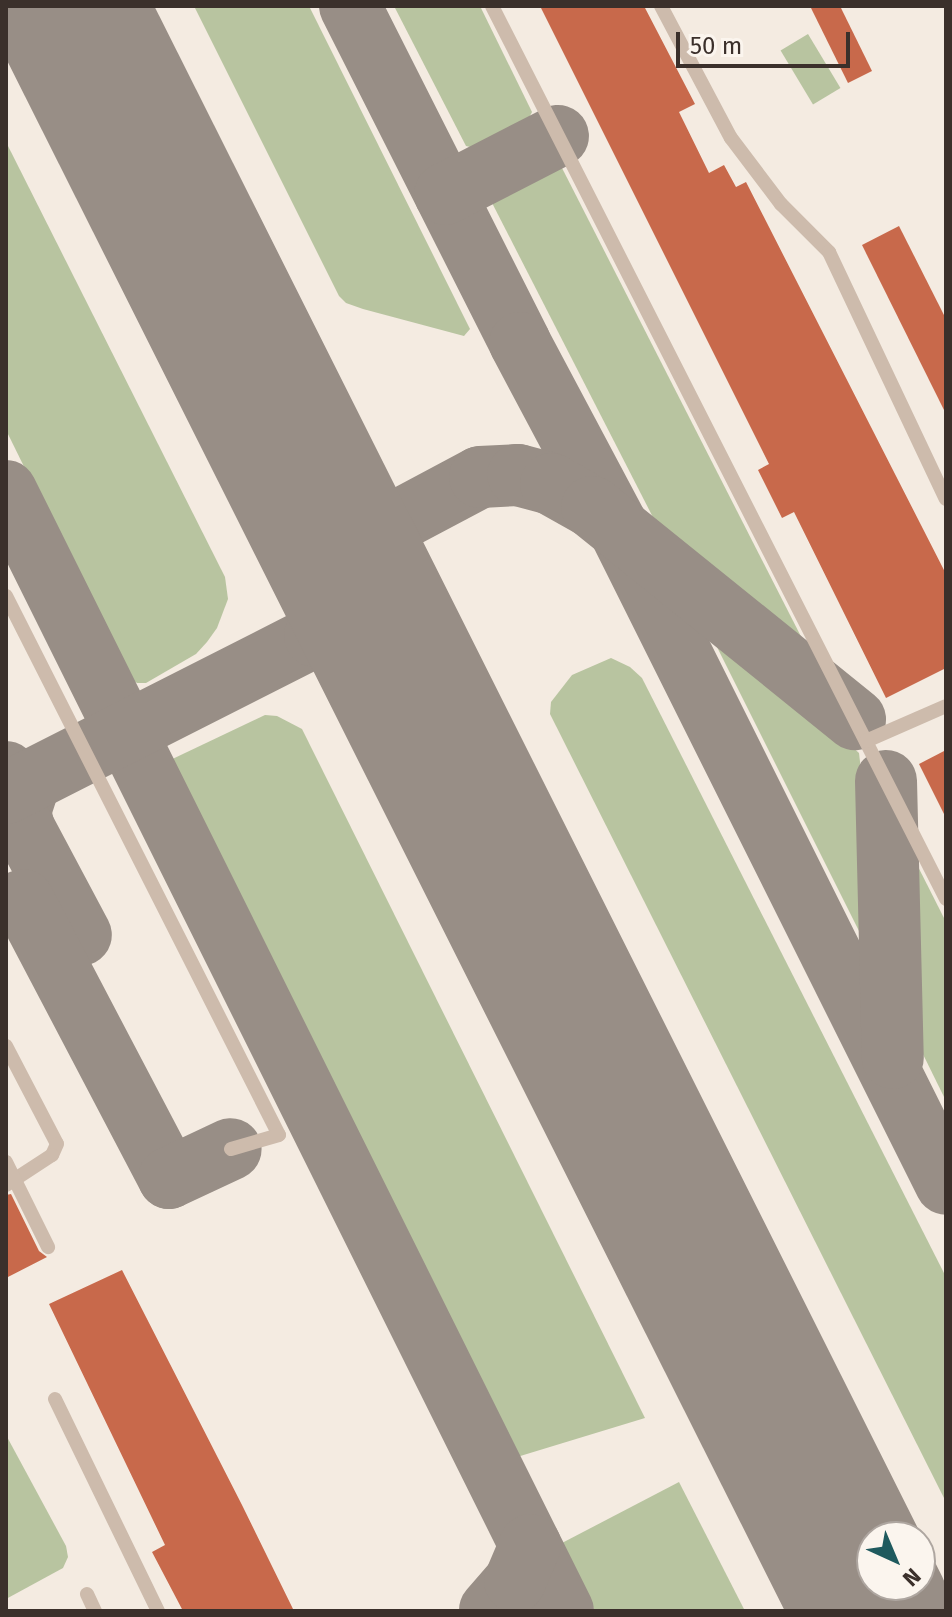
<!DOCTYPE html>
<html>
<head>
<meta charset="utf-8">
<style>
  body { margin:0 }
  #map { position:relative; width:952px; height:1617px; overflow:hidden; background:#f4ebe1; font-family:"Fira Sans",sans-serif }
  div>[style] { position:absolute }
  .green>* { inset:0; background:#b8c4a0; transform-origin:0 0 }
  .taxiway>* { height:62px; margin:-31px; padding:0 31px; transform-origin:31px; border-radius:31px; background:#988e86 }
  .runway>* { height:156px; margin:-78px; padding:0 78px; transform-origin:78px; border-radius:78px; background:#988e86 }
  .building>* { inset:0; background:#c8694b }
  .lane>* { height:14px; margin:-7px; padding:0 7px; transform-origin:7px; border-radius:7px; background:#cdbbac }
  span { translate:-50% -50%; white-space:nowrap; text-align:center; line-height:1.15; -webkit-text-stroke:6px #fbf5ee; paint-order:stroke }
  .frame { position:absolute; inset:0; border:8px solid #3b302b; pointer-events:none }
  .north { position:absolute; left:856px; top:1521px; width:80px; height:80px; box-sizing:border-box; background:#fbf5ee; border:2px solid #aea6a0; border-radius:50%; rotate:136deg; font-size:22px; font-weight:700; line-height:32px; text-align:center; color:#3b302b }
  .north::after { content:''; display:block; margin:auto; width:28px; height:36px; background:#1f5a5e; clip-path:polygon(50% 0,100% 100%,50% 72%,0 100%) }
  .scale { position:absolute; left:676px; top:32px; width:174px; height:36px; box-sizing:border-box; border:4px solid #3b302b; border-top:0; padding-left:10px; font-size:24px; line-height:28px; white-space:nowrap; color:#3b302b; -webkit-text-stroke:6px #fbf5ee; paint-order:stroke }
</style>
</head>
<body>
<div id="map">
  <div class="green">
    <div style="clip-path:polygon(194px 6px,309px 6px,470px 329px,464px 336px,363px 309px,346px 303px,339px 296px)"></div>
    <div style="clip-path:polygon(394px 6px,480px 6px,532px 112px,523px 129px,482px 150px,466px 146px)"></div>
    <div style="left:808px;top:34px;width:63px;height:32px;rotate:59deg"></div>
    <div style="clip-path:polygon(6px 142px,225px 577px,228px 599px,217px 628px,207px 642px,196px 654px,146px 683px,137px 683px,127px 676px,6px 430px)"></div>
    <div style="clip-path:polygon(541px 161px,562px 168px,814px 662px,808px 663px,661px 533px,489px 197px,494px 185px)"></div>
    <div style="clip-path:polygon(712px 621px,859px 753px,880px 935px,875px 947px,865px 943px,707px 627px)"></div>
    <div style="clip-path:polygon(611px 658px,630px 667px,642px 678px,946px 1277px,946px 1502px,550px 714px,551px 702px,572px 675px)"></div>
    <div style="clip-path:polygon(265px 715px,277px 716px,302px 729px,645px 1418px,517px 1457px,164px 763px)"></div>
    <div style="clip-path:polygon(903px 837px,946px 922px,946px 1101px,914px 1036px,909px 1017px)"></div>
    <div style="clip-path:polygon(6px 1435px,66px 1546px,68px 1557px,63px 1568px,6px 1599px)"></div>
    <div style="clip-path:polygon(679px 1482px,745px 1611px,595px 1611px,562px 1543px)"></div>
  </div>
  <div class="taxiway">
    <div style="left:350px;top:6px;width:377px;rotate:63.2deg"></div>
    <div style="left:520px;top:343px;width:208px;rotate:62deg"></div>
    <div style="left:618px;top:527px;width:734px;rotate:63.47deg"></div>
    <div style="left:445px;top:194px;width:127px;rotate:-27.2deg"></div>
    <div style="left:6px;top:491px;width:1251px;rotate:63.56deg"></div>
    <div style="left:323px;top:515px;width:29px;rotate:20deg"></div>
    <div style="left:350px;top:525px;width:28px"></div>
    <div style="left:378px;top:525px;width:26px;rotate:-16deg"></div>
    <div style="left:315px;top:636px;width:39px;rotate:-50deg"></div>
    <div style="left:340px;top:606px;width:55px;rotate:-62deg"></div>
    <div style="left:366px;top:557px;width:54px;rotate:-46.5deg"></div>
    <div style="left:403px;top:518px;width:87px;rotate:-28deg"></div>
    <div style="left:480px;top:477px;width:38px;rotate:-3deg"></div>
    <div style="left:518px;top:475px;width:34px;rotate:15deg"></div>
    <div style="left:551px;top:484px;width:47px;rotate:29.3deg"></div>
    <div style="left:592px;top:507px;width:338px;rotate:38.9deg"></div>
    <div style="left:6px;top:772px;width:9px;rotate:41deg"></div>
    <div style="left:13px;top:778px;width:17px;rotate:10deg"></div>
    <div style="left:30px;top:781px;width:33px;rotate:108deg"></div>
    <div style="left:20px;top:812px;width:16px;rotate:76deg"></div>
    <div style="left:24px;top:828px;width:121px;rotate:62deg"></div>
    <div style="left:886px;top:781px;width:277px;rotate:88.6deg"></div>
    <div style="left:6px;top:793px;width:347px;rotate:-26.9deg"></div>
    <div style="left:315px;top:636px;width:37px;rotate:-8deg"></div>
    <div style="left:352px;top:631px;width:31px;rotate:9deg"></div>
    <div style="left:23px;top:900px;width:314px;rotate:62.3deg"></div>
    <div style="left:169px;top:1178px;width:68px;rotate:-25.1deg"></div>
    <div style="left:490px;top:1610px;width:38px;rotate:-49deg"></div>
    <div style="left:515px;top:1581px;width:39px;rotate:-67deg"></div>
  </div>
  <div class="runway">
    <div style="left:67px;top:6px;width:1796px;rotate:63.36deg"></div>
  </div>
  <div class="building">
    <div style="clip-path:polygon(540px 6px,644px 6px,695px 104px,679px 112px,709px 173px,724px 165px,736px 187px,746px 182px,946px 574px,946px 668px,886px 698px,794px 512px,782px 518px,758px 470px,769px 464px)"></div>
    <div style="clip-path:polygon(810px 6px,840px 6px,872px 71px,848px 83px)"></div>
    <div style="clip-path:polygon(899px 226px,946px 319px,946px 414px,862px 245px)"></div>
    <div style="clip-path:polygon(946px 750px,946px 818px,919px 764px)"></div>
    <div style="clip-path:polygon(11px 1194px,39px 1251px,47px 1257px,6px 1278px,6px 1195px)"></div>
    <div style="clip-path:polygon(122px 1270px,242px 1505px,294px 1611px,183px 1611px,152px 1552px,165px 1545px,49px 1304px)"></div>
  </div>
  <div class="lane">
    <div style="left:492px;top:6px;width:1002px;rotate:63.05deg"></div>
    <div style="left:661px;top:6px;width:149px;rotate:62.1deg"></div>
    <div style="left:731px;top:138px;width:83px;rotate:52.9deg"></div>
    <div style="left:781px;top:204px;width:68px;rotate:45deg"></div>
    <div style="left:829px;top:252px;width:273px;rotate:64.7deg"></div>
    <div style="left:6px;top:596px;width:604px;rotate:63.14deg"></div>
    <div style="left:279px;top:1135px;width:50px;rotate:163.7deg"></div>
    <div style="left:866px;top:741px;width:87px;rotate:-23.6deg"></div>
    <div style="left:6px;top:1046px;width:110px;rotate:62.5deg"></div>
    <div style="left:57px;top:1144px;width:12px;rotate:114deg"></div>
    <div style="left:52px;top:1155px;width:55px;rotate:146.9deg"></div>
    <div style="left:6px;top:1162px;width:95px;rotate:63.7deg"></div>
    <div style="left:55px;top:1399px;width:236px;rotate:64.1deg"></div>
    <div style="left:87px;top:1594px;width:19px;rotate:65deg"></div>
  </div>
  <div class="frame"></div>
  <div class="north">N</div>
  <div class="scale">50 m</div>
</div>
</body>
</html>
